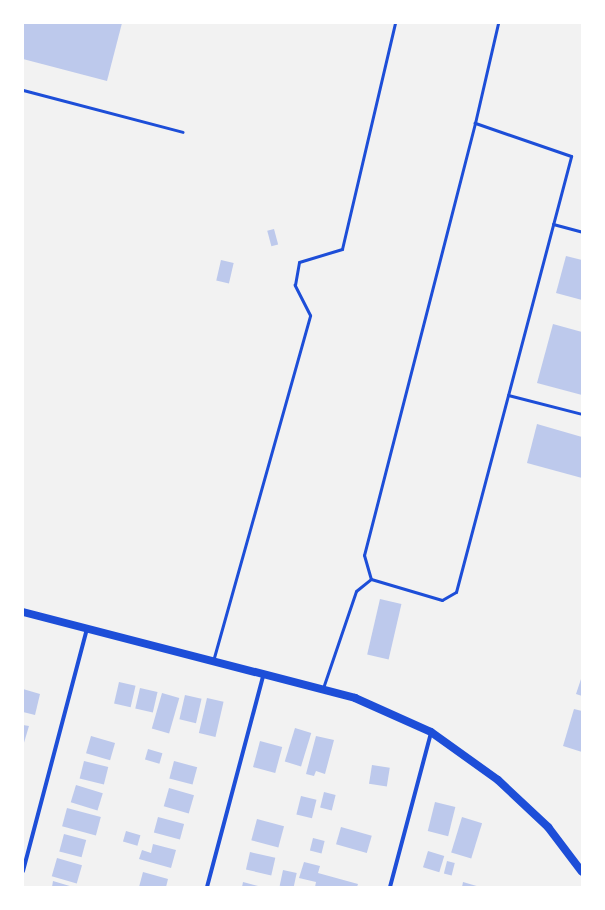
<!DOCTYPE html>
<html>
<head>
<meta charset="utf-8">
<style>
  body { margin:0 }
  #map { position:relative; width:605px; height:910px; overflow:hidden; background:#f2f2f2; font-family:Barlow,sans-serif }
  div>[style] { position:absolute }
  .building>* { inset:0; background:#bdc9ec; transform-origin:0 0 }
  .service>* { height:3px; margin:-1.5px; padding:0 1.5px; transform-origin:1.5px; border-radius:1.5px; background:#1d4ed8 }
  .minor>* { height:4px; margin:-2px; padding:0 2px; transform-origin:2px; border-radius:2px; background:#1d4ed8 }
  .secondary>* { height:8px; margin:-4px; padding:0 4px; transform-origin:4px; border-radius:4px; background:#1d4ed8 }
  span { translate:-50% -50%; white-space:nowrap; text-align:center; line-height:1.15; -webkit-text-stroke:4px #fff; paint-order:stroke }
  .frame { position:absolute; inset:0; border:24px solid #fff; pointer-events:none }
</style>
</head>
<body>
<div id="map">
  <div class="building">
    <div style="clip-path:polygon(23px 23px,122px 23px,107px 81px,23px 59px)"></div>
    <div style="left:274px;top:229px;width:16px;height:7px;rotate:75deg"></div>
    <div style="clip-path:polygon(566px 256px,582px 260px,582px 300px,556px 293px)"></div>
    <div style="left:221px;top:260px;width:13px;height:21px;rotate:13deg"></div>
    <div style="clip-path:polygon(553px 324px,582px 332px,582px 395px,537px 383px)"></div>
    <div style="clip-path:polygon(537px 424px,582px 437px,582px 478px,527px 463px)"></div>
    <div style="left:380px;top:599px;width:22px;height:57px;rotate:13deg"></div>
    <div style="clip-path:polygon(582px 676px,582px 696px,576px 694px)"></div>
    <div style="left:119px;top:682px;width:17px;height:22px;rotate:13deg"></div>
    <div style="left:140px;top:688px;width:18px;height:21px;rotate:13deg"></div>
    <div style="clip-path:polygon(23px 689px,40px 694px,35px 715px,23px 712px)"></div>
    <div style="left:162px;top:693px;width:18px;height:37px;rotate:16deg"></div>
    <div style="left:185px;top:695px;width:17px;height:25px;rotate:13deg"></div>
    <div style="left:207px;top:698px;width:17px;height:36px;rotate:13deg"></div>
    <div style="clip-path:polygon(574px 709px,582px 711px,582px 752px,563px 746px)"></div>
    <div style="clip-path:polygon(23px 725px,29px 726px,23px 746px)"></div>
    <div style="left:295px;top:728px;width:17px;height:35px;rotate:17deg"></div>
    <div style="left:91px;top:736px;width:25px;height:18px;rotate:16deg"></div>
    <div style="clip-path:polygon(316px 736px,334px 740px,325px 774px,316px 771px,314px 776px,306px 774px)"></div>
    <div style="left:260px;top:741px;width:23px;height:27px;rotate:15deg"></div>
    <div style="left:148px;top:749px;width:15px;height:11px;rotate:16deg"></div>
    <div style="left:84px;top:761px;width:25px;height:18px;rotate:14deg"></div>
    <div style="left:174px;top:761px;width:24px;height:18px;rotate:15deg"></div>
    <div style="left:372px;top:765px;width:18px;height:19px;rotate:9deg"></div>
    <div style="left:76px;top:785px;width:28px;height:18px;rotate:17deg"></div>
    <div style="left:169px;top:788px;width:26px;height:19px;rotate:16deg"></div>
    <div style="left:324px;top:792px;width:12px;height:16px;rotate:14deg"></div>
    <div style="left:301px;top:796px;width:16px;height:19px;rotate:14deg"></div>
    <div style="left:435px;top:802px;width:21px;height:30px;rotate:14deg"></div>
    <div style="left:67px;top:808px;width:35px;height:19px;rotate:15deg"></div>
    <div style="left:158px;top:817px;width:27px;height:16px;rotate:15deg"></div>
    <div style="left:462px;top:817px;width:21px;height:37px;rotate:17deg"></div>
    <div style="left:257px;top:819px;width:28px;height:22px;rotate:15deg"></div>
    <div style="left:341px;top:827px;width:32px;height:18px;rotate:16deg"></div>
    <div style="left:126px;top:831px;width:15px;height:11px;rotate:16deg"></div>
    <div style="left:64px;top:834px;width:23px;height:18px;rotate:15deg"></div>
    <div style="left:313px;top:838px;width:12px;height:13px;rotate:14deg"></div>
    <div style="clip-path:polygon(153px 844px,176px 850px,171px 868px,139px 859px,142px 850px,151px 853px)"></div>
    <div style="left:428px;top:851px;width:17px;height:17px;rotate:17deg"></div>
    <div style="left:250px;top:852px;width:26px;height:18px;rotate:13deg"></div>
    <div style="left:57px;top:858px;width:26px;height:19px;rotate:16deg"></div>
    <div style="left:447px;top:861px;width:8px;height:13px;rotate:14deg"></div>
    <div style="clip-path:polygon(304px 862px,320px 866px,318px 873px,358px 884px,357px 887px,315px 887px,316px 882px,299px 878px)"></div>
    <div style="left:283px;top:870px;width:14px;height:16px;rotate:12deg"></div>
    <div style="clip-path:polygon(143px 872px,168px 879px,166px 887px,139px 887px)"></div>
    <div style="clip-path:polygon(53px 881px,73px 887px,52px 887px)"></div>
    <div style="clip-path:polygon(243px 882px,262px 887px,242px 887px)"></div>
    <div style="clip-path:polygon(463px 882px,480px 887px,462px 887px)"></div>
  </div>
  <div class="service">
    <div style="left:23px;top:90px;width:165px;rotate:14.7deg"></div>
    <div style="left:475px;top:123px;width:103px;rotate:-77deg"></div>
    <div style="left:553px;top:224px;width:30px;rotate:15deg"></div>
    <div style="left:508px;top:395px;width:76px;rotate:14.4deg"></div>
    <div style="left:213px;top:661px;width:359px;rotate:-74.3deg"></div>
    <div style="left:310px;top:315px;width:34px;rotate:-117deg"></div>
    <div style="left:295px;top:285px;width:23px;rotate:-80deg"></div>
    <div style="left:299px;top:262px;width:45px;rotate:-16.8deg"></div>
    <div style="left:342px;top:249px;width:232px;rotate:-76.8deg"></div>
    <div style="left:323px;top:688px;width:102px;rotate:-71.2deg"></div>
    <div style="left:356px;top:591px;width:19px;rotate:-39deg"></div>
    <div style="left:371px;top:579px;width:74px;rotate:16.5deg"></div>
    <div style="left:442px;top:600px;width:16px;rotate:-30deg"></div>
    <div style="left:456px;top:592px;width:451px;rotate:-75.2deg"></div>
    <div style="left:571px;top:156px;width:102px;rotate:-161deg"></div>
    <div style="left:475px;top:123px;width:446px;rotate:104.4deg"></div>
    <div style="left:364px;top:555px;width:25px;rotate:74deg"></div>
  </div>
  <div class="minor">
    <div style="left:23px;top:871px;width:251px;rotate:-75.2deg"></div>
    <div style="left:207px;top:887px;width:218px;rotate:-75.1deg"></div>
    <div style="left:390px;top:887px;width:159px;rotate:-75.1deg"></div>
  </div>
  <div class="secondary">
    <div style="left:23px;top:612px;width:343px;rotate:14.5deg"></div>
    <div style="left:355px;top:698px;width:83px;rotate:24.1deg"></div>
    <div style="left:431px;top:732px;width:82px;rotate:35.6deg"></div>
    <div style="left:498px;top:780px;width:69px;rotate:43.2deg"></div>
    <div style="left:548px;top:827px;width:56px;rotate:52.9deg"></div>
  </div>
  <div class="frame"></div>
</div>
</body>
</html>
